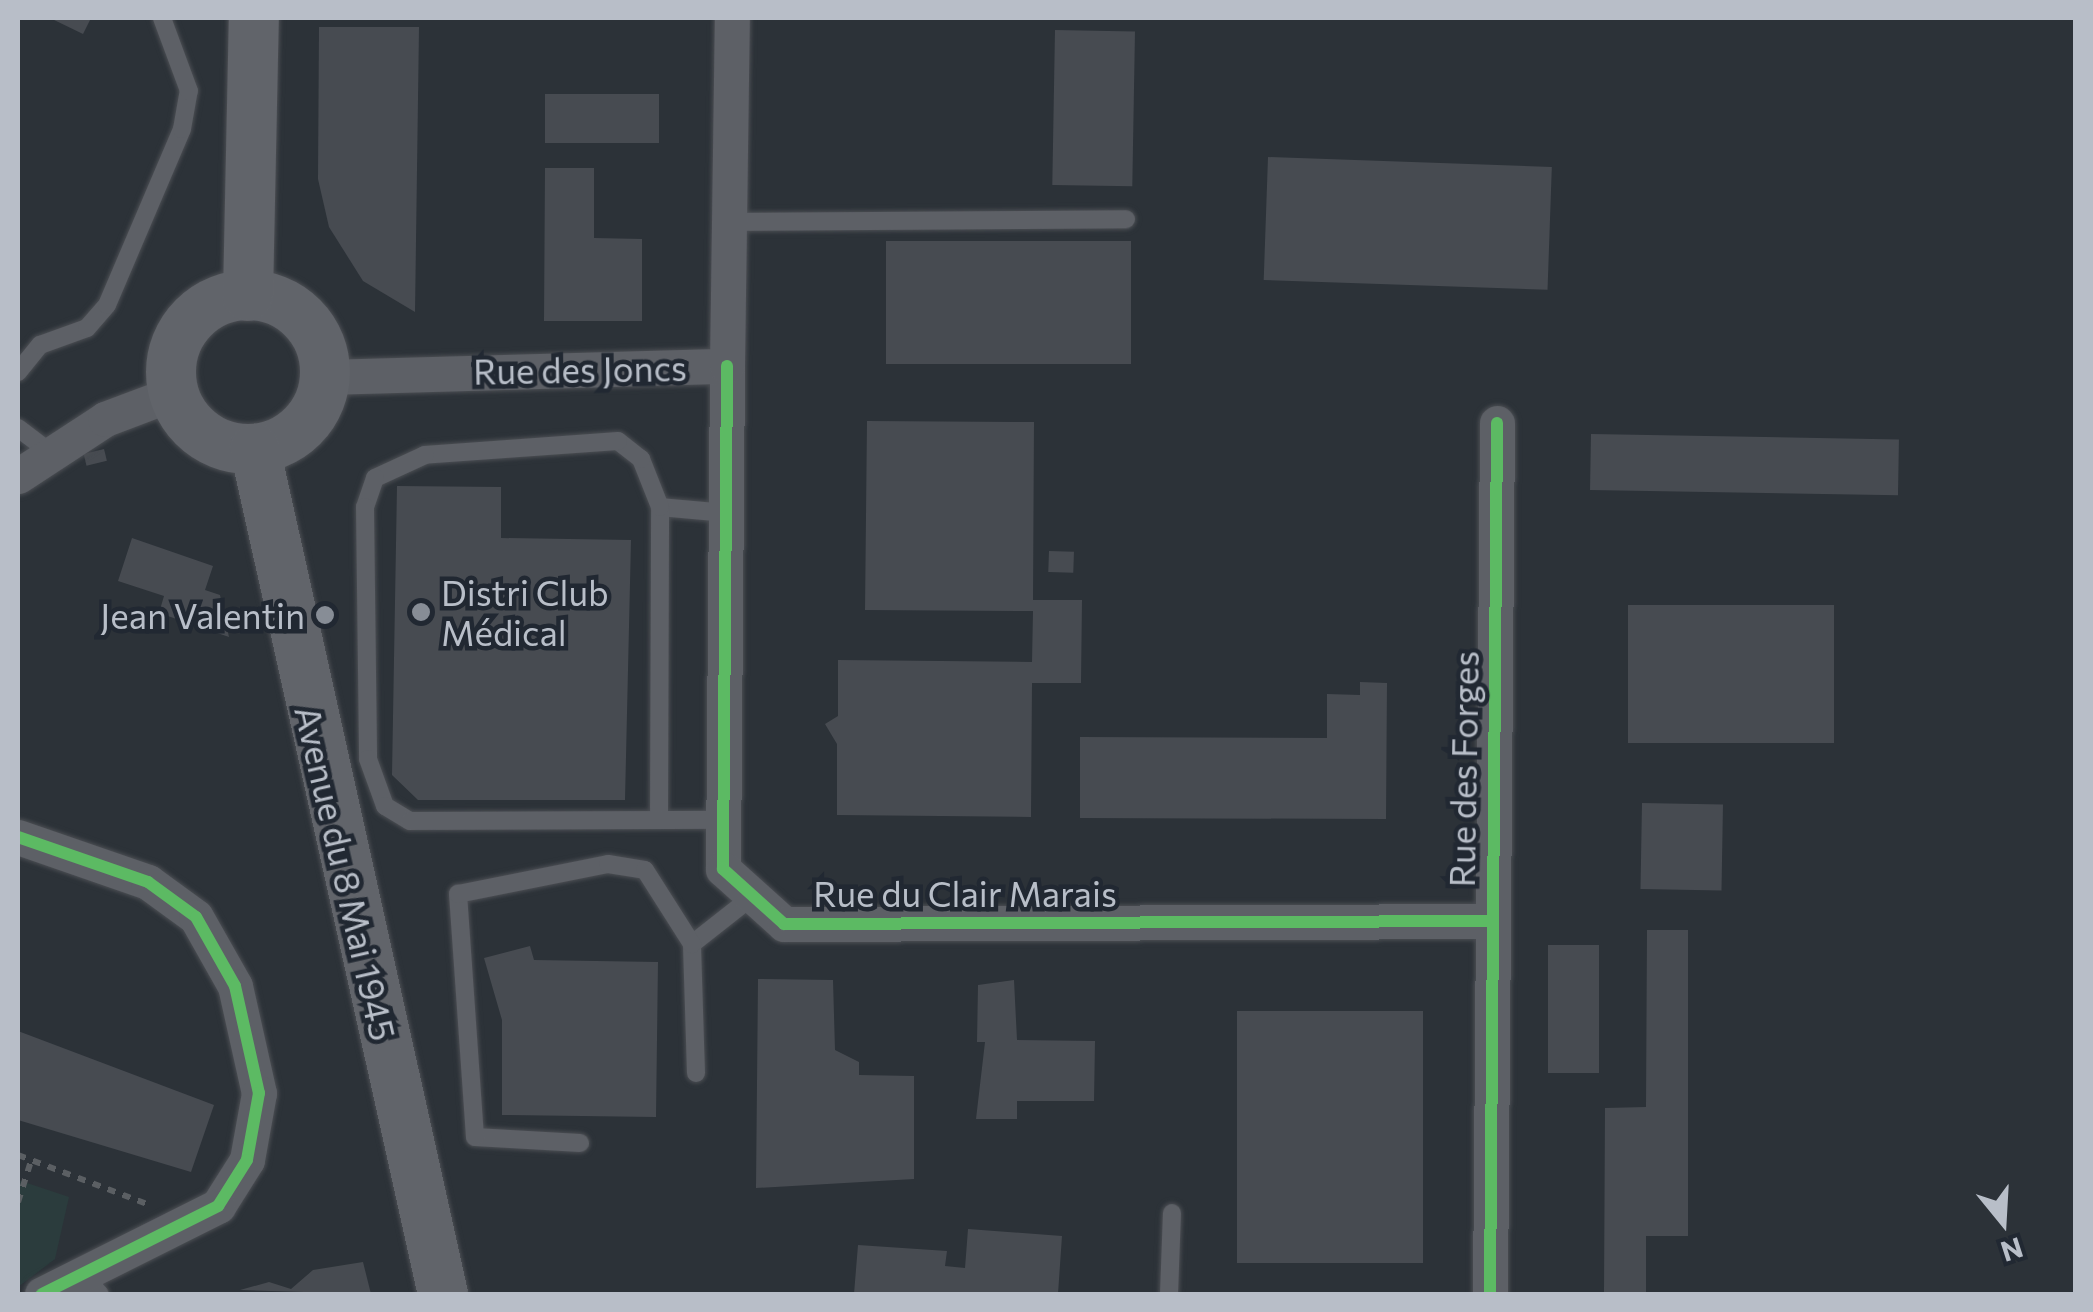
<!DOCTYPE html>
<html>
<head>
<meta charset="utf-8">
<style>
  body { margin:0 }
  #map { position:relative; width:2093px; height:1312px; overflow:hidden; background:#2c3238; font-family:Commissioner,sans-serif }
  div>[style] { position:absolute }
  .green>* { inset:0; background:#2b3c3d }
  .building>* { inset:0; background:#474b51; transform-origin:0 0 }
  .path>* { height:6px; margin-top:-3px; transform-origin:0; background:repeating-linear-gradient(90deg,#5b5f63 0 8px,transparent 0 16px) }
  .roads { filter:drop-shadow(0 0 2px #4b4e53) drop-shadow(0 0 2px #4b4e53) }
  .lane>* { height:18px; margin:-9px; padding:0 9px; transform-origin:9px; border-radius:9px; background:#5d6066 }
  .street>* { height:35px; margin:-17.5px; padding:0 17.5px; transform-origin:17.5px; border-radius:17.5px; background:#5d6066 }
  .secondary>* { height:50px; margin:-25px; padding:0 25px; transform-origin:25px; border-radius:25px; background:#61646a }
  .secondary>.ring { margin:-25px; padding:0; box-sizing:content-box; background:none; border:50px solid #61646a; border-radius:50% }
  .cycleway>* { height:12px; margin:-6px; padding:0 6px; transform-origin:6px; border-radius:6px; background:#5cba63 }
  .dots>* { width:28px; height:28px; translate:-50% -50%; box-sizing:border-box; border:5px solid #212832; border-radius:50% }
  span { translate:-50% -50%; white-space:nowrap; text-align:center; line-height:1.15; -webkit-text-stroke:9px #212832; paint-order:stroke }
  .street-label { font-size:35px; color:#b8bec8 }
  .poi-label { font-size:35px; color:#b8bec8 }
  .left { translate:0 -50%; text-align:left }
  .right { translate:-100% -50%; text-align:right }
  .frame { position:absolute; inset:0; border:20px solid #b8bec8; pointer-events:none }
  .north { position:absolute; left:1953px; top:1172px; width:100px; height:100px; -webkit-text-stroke:8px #212832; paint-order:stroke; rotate:162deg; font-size:28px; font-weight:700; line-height:40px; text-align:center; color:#b8bec8 }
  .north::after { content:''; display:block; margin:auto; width:35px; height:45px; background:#b8bec8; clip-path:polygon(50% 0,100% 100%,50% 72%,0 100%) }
</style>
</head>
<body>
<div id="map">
  <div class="green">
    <div style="clip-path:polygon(18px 1180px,69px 1197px,55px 1259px,18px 1287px)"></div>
  </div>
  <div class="building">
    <div style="clip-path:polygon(50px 18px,91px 18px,83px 34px)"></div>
    <div style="clip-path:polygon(319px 27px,419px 27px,415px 312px,363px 281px,329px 227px,318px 179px)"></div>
    <div style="left:1055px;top:30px;width:80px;height:155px;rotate:1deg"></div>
    <div style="left:545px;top:94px;width:114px;height:49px"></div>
    <div style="left:1268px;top:157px;width:284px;height:123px;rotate:2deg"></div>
    <div style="clip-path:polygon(545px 168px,594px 168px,594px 238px,642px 239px,642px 321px,544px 321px)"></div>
    <div style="left:886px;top:241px;width:245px;height:123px"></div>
    <div style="clip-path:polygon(867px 421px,1034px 422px,1033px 600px,1082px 600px,1081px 683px,1032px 683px,1031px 817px,837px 815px,837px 744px,825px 724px,838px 716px,838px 660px,1032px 662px,1033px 611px,865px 610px)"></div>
    <div style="left:1591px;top:434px;width:308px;height:56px;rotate:1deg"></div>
    <div style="left:104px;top:449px;width:12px;height:21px;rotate:76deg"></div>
    <div style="clip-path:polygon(397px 486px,501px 487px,501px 538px,631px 540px,625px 800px,418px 800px,392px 775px)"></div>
    <div style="clip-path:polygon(132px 538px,213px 566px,205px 590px,220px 595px,229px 637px,159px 613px,164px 596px,118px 581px)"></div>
    <div style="left:1049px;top:551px;width:25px;height:21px;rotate:2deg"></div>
    <div style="left:1628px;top:605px;width:206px;height:138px"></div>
    <div style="clip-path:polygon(1360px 682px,1387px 683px,1386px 819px,1080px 818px,1080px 737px,1327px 738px,1327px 694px,1360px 695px)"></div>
    <div style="left:1642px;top:803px;width:81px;height:86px;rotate:1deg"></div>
    <div style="clip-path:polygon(1647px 930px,1688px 930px,1688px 1236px,1646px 1236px,1646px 1294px,1604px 1294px,1605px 1108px,1646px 1107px)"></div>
    <div style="left:1548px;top:945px;width:51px;height:128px"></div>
    <div style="clip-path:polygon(530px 946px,534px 960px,658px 962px,656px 1117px,502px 1115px,502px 1020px,484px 958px)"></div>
    <div style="clip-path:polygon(758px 979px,833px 980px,835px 1050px,859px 1062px,859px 1075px,914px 1076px,914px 1179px,756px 1188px)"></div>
    <div style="clip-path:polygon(1014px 980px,1017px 1040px,1095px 1041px,1094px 1101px,1017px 1101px,1017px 1119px,976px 1119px,985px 1042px,977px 1042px,978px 985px)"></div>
    <div style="left:1237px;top:1011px;width:186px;height:252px"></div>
    <div style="clip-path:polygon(18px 1031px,214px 1105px,191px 1172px,18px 1120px)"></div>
    <div style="clip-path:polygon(968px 1229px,1062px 1236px,1058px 1294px,854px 1294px,858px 1245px,947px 1251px,945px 1266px,965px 1268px)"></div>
    <div style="clip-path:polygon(363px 1262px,371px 1294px,240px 1290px,269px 1282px,291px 1289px,313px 1270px)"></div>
  </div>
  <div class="path">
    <div style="left:18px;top:1155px;width:138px;rotate:20.8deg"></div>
    <div style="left:18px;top:1202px;width:43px;rotate:-72.4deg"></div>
  </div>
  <div class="roads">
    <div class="lane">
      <div style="left:729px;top:222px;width:397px;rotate:-0.4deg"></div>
      <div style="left:18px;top:372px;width:35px;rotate:-51deg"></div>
      <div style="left:40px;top:345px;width:50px;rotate:-19.9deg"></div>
      <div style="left:87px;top:328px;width:30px;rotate:-49deg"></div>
      <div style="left:107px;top:305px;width:191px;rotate:-66.9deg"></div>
      <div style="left:182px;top:129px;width:39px;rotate:-80deg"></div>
      <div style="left:189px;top:91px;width:78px;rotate:-110.3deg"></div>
      <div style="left:18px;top:428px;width:38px;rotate:37deg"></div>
      <div style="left:660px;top:507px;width:66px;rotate:5.2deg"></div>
      <div style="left:659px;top:820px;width:313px;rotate:-89.8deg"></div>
      <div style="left:660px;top:507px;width:52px;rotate:-111.6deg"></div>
      <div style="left:641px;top:459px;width:29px;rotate:-142deg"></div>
      <div style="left:618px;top:441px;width:194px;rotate:175.9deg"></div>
      <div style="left:425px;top:455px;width:55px;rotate:155.3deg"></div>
      <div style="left:375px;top:478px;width:31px;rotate:109deg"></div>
      <div style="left:365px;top:507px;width:252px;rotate:89.3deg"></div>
      <div style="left:368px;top:759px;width:50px;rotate:70.1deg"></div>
      <div style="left:385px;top:806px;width:29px;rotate:31deg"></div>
      <div style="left:410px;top:821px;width:314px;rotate:-0.2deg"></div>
      <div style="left:696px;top:1073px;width:129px;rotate:-91.8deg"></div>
      <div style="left:692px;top:944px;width:78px;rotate:-38.2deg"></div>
      <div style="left:580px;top:1143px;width:105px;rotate:-176.7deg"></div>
      <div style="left:475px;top:1137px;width:244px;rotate:-94deg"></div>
      <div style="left:458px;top:894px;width:153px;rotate:-11.3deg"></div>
      <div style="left:608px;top:864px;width:37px;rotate:9deg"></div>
      <div style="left:645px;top:870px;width:88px;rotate:57.6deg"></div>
      <div style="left:79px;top:1271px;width:31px;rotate:48deg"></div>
      <div style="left:1169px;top:1294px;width:81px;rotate:-87.9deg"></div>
    </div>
    <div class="street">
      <div style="left:727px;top:366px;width:503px;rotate:90.46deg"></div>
      <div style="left:723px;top:869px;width:82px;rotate:42deg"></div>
      <div style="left:784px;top:924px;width:708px;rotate:-0.24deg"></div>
      <div style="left:325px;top:377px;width:402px;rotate:-1.6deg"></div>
      <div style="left:727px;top:366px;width:348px;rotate:-89.2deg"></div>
      <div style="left:18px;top:476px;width:104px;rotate:-33.2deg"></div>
      <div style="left:105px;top:419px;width:74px;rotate:-20.6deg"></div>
      <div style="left:18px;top:837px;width:138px;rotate:19.1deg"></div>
      <div style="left:148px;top:882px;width:59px;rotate:36.1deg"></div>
      <div style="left:196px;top:917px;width:79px;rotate:60.5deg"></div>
      <div style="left:235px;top:986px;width:110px;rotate:77.4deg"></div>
      <div style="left:259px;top:1093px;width:68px;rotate:100.2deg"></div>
      <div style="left:247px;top:1160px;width:54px;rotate:122.2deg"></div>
      <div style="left:218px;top:1206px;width:197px;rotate:153.4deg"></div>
      <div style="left:1490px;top:1294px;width:871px;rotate:-89.54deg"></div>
    </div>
    <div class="secondary">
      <div class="ring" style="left:171px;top:295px;width:104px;height:104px"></div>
      <div style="left:248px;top:296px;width:278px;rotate:-88.8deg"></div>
      <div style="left:255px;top:449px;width:866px;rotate:77.46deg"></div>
    </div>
  </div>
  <div class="cycleway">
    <div style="left:727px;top:366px;width:503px;rotate:90.46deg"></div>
    <div style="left:723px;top:869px;width:82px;rotate:42deg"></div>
    <div style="left:784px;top:924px;width:708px;rotate:-0.24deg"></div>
    <div style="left:18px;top:837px;width:138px;rotate:19.1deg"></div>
    <div style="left:148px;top:882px;width:59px;rotate:36.1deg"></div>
    <div style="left:196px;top:917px;width:79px;rotate:60.5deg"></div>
    <div style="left:235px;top:986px;width:110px;rotate:77.4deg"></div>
    <div style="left:259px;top:1093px;width:68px;rotate:100.2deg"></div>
    <div style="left:247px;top:1160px;width:54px;rotate:122.2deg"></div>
    <div style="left:218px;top:1206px;width:197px;rotate:153.4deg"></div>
    <div style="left:1490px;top:1294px;width:871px;rotate:-89.54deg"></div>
  </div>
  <div class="dots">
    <div style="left:421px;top:612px;background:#878d96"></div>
    <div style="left:325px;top:615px;background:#878d96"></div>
  </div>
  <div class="street-label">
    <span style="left:580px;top:369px;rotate:-1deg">Rue des Joncs</span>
    <span style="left:1463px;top:769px;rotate:-89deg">Rue des Forges</span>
    <span style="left:346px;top:873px;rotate:77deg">Avenue du 8 Mai 1945</span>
    <span style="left:965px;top:893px">Rue du Clair Marais</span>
  </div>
  <div class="poi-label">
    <span class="left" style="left:441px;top:612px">Distri Club<br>Médical</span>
    <span class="right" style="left:305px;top:615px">Jean Valentin</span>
  </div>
  <div class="frame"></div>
  <div class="north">N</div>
</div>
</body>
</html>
